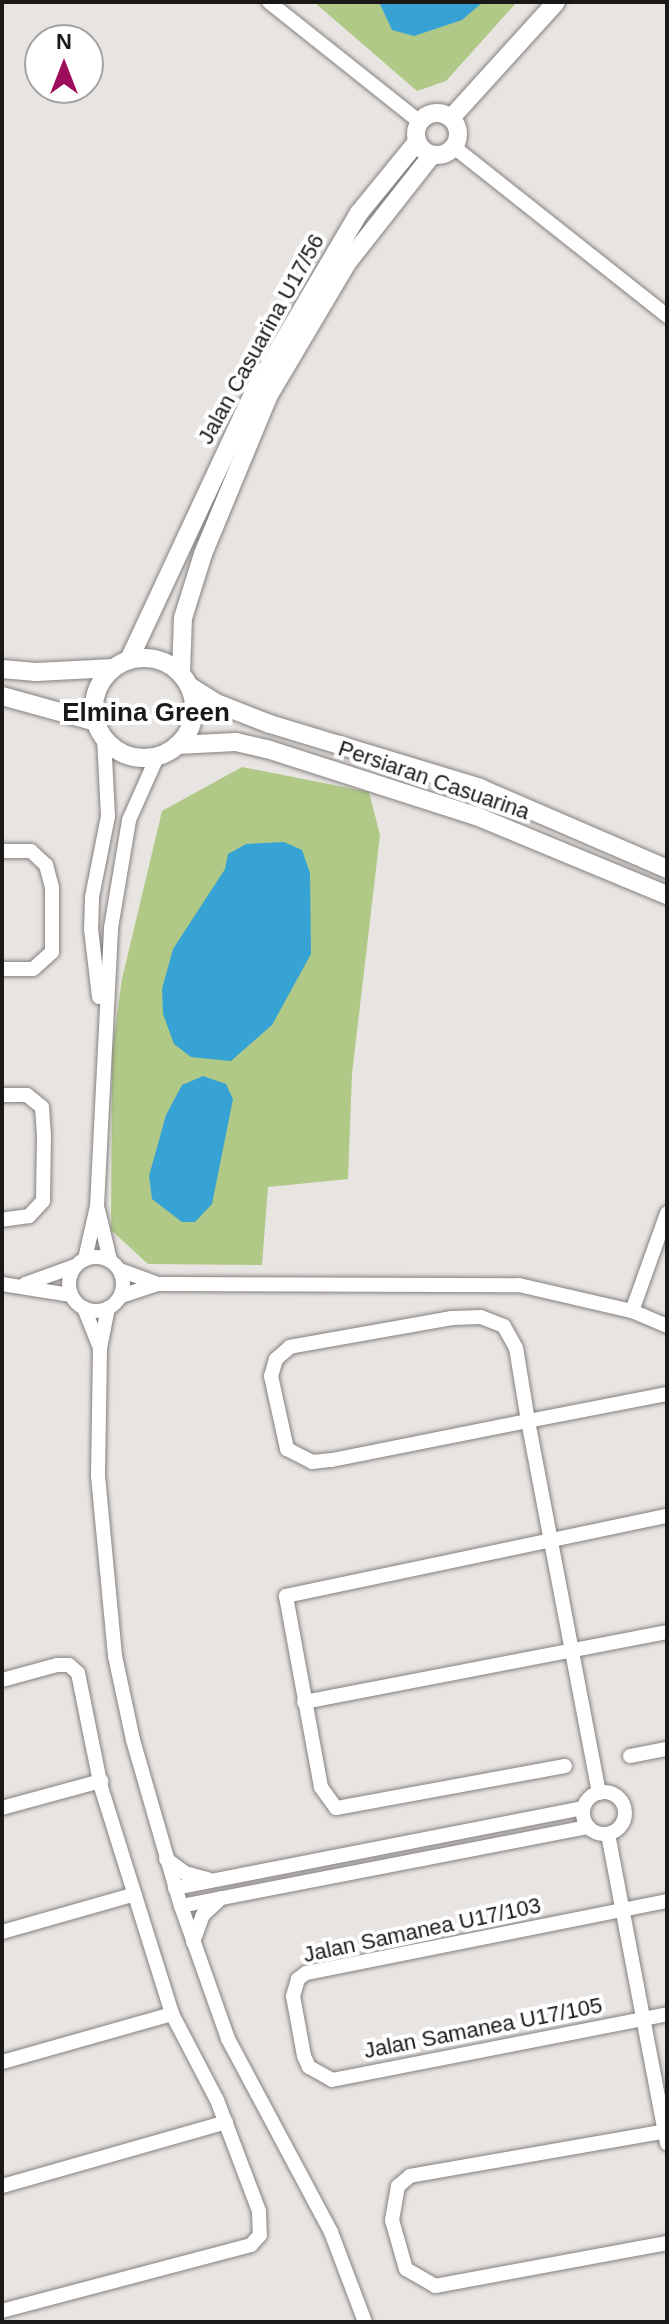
<!DOCTYPE html>
<html>
<head>
<meta charset="utf-8">
<style>
  body { margin:0 }
  #map { position:relative; width:669px; height:2324px; overflow:hidden; background:#e8e4e2; font-family:Helvetica,sans-serif }
  div>[style] { position:absolute }
  .green>* { inset:0; background:#b0c987 }
  .water>* { inset:0; background:#36a3d4 }
  .roads { filter:drop-shadow(0 0 2px #84807e) drop-shadow(0 0 2px #84807e) }
  .minor>* { height:14px; margin:-7px; padding:0 7px; transform-origin:7px; border-radius:7px; background:#fff }
  .minor>.ring { margin:-7px; padding:0; box-sizing:content-box; background:none; border:14px solid #fff; border-radius:50% }
  .tertiary>* { height:18px; margin:-9px; padding:0 9px; transform-origin:9px; border-radius:9px; background:#fff }
  .tertiary>.ring { margin:-9px; padding:0; box-sizing:content-box; background:none; border:18px solid #fff; border-radius:50% }
  span { translate:-50% -50%; white-space:nowrap; text-align:center; line-height:1.15; -webkit-text-stroke:8px #fff; paint-order:stroke }
  .street-label { font-size:22px; color:#1a1918 }
  .quarter-label { font-size:26px; color:#1a1918; font-weight:700 }
  .frame { position:absolute; inset:0; border:4px solid #1a1918; pointer-events:none }
  .north { position:absolute; left:24px; top:24px; width:80px; height:80px; box-sizing:border-box; background:#fff; border:2px solid #a3a3a3; border-radius:50%; rotate:0deg; font-size:22px; font-weight:700; line-height:32px; text-align:center; color:#1a1918 }
  .north::after { content:''; display:block; margin:auto; width:28px; height:36px; background:#9d0e5b; clip-path:polygon(50% 0,100% 100%,50% 72%,0 100%) }
</style>
</head>
<body>
<div id="map">
  <div class="green">
    <div style="clip-path:polygon(314px 2px,517px 2px,446px 81px,417px 91px)"></div>
    <div style="clip-path:polygon(242px 767px,369px 792px,380px 835px,352px 1074px,348px 1179px,268px 1187px,262px 1265px,148px 1264px,111px 1230px,112px 1051px,122px 979px,162px 811px)"></div>
  </div>
  <div class="water">
    <div style="clip-path:polygon(379px 2px,483px 2px,462px 20px,414px 36px,392px 30px)"></div>
    <div style="clip-path:polygon(284px 842px,302px 850px,310px 873px,311px 954px,272px 1025px,231px 1061px,191px 1057px,174px 1044px,163px 1014px,162px 989px,173px 949px,225px 869px,228px 854px,246px 844px)"></div>
    <div style="clip-path:polygon(203px 1076px,226px 1084px,233px 1099px,212px 1204px,195px 1222px,182px 1222px,152px 1199px,149px 1176px,166px 1115px,182px 1085px)"></div>
  </div>
  <div class="roads">
    <div class="minor">
      <div style="left:269px;top:2px;width:193px;rotate:38.5deg"></div>
      <div style="left:454px;top:147px;width:272px;rotate:38.4deg"></div>
      <div style="left:2px;top:851px;width:29px"></div>
      <div style="left:31px;top:851px;width:21px;rotate:43deg"></div>
      <div style="left:46px;top:865px;width:24px;rotate:75deg"></div>
      <div style="left:52px;top:888px;width:64px;rotate:90deg"></div>
      <div style="left:52px;top:952px;width:25px;rotate:138deg"></div>
      <div style="left:33px;top:969px;width:31px;rotate:180deg"></div>
      <div style="left:99px;top:997px;width:68px;rotate:-96.7deg"></div>
      <div style="left:91px;top:929px;width:32px;rotate:-88deg"></div>
      <div style="left:92px;top:897px;width:83px;rotate:-78.8deg"></div>
      <div style="left:108px;top:816px;width:79px;rotate:-92.9deg"></div>
      <div style="left:2px;top:1095px;width:25px"></div>
      <div style="left:27px;top:1095px;width:19px;rotate:39deg"></div>
      <div style="left:42px;top:1107px;width:28px;rotate:86deg"></div>
      <div style="left:44px;top:1135px;width:66px;rotate:90.9deg"></div>
      <div style="left:43px;top:1201px;width:21px;rotate:133deg"></div>
      <div style="left:29px;top:1216px;width:27px;rotate:172deg"></div>
      <div style="left:98px;top:1210px;width:51px;rotate:76.5deg"></div>
      <div class="ring" style="left:69px;top:1257px;width:40px;height:40px"></div>
      <div style="left:85px;top:1259px;width:54px;rotate:-77.2deg"></div>
      <div style="left:97px;top:1206px;width:278px;rotate:-87.1deg"></div>
      <div style="left:111px;top:928px;width:109px;rotate:-80.5deg"></div>
      <div style="left:129px;top:820px;width:71px;rotate:-66deg"></div>
      <div style="left:120px;top:1270px;width:40px;rotate:20.2deg"></div>
      <div style="left:2px;top:1284px;width:70px;rotate:9.1deg"></div>
      <div style="left:25px;top:1284px;width:53px;rotate:-19.8deg"></div>
      <div style="left:121px;top:1296px;width:39px;rotate:-18deg"></div>
      <div style="left:158px;top:1284px;width:361px;rotate:0.2deg"></div>
      <div style="left:519px;top:1285px;width:116px;rotate:13deg"></div>
      <div style="left:632px;top:1311px;width:38px;rotate:23deg"></div>
      <div style="left:84px;top:1308px;width:43px;rotate:68.2deg"></div>
      <div style="left:108px;top:1308px;width:41px;rotate:101.3deg"></div>
      <div style="left:100px;top:1348px;width:128px;rotate:90.9deg"></div>
      <div style="left:98px;top:1476px;width:181px;rotate:84.6deg"></div>
      <div style="left:115px;top:1656px;width:86px;rotate:77.9deg"></div>
      <div style="left:133px;top:1740px;width:173px;rotate:73.9deg"></div>
      <div style="left:181px;top:1906px;width:141px;rotate:70.5deg"></div>
      <div style="left:228px;top:2039px;width:219px;rotate:61.9deg"></div>
      <div style="left:331px;top:2232px;width:96px;rotate:69.3deg"></div>
      <div style="left:632px;top:1311px;width:104px;rotate:-70.3deg"></div>
      <div style="left:2px;top:1680px;width:57px;rotate:-15.3deg"></div>
      <div style="left:57px;top:1665px;width:12px"></div>
      <div style="left:69px;top:1665px;width:12px;rotate:42deg"></div>
      <div style="left:78px;top:1673px;width:116px;rotate:78.6deg"></div>
      <div style="left:101px;top:1787px;width:238px;rotate:72.6deg"></div>
      <div style="left:172px;top:2014px;width:97px;rotate:62.4deg"></div>
      <div style="left:217px;top:2100px;width:119px;rotate:69.3deg"></div>
      <div style="left:259px;top:2211px;width:24px;rotate:88deg"></div>
      <div style="left:260px;top:2235px;width:13px;rotate:132deg"></div>
      <div style="left:251px;top:2245px;width:258px;rotate:165.2deg"></div>
      <div style="left:304px;top:1702px;width:370px;rotate:-10.9deg"></div>
      <div style="left:630px;top:1756px;width:38px;rotate:-11deg"></div>
      <div style="left:565px;top:1766px;width:233px;rotate:169.6deg"></div>
      <div style="left:336px;top:1808px;width:26px;rotate:-126deg"></div>
      <div style="left:321px;top:1787px;width:194px;rotate:-100.4deg"></div>
      <div style="left:286px;top:1596px;width:389px;rotate:-11.9deg"></div>
      <div class="ring" style="left:583px;top:1792px;width:28px;height:28px"></div>
      <div style="left:599px;top:1793px;width:379px;rotate:-100.8deg"></div>
      <div style="left:528px;top:1421px;width:74px;rotate:-99.3deg"></div>
      <div style="left:516px;top:1348px;width:25px;rotate:-119deg"></div>
      <div style="left:504px;top:1326px;width:25px;rotate:-159deg"></div>
      <div style="left:481px;top:1317px;width:29px;rotate:178deg"></div>
      <div style="left:452px;top:1318px;width:165px;rotate:169.9deg"></div>
      <div style="left:290px;top:1347px;width:18px;rotate:139deg"></div>
      <div style="left:276px;top:1359px;width:18px;rotate:106deg"></div>
      <div style="left:271px;top:1376px;width:75px;rotate:77.6deg"></div>
      <div style="left:287px;top:1449px;width:28px;rotate:27deg"></div>
      <div style="left:312px;top:1462px;width:20px;rotate:-6deg"></div>
      <div style="left:332px;top:1460px;width:200px;rotate:-11.3deg"></div>
      <div style="left:528px;top:1421px;width:142px;rotate:-11deg"></div>
      <div style="left:2px;top:1808px;width:103px;rotate:-15.3deg"></div>
      <div style="left:608px;top:1834px;width:315px;rotate:79.2deg"></div>
      <div style="left:166px;top:1859px;width:24px;rotate:36deg"></div>
      <div style="left:185px;top:1873px;width:24px;rotate:15deg"></div>
      <div style="left:175px;top:1888px;width:416px;rotate:-11.1deg"></div>
      <div style="left:667px;top:1901px;width:368px;rotate:168.7deg"></div>
      <div style="left:306px;top:1973px;width:10px;rotate:143deg"></div>
      <div style="left:298px;top:1979px;width:18px;rotate:106deg"></div>
      <div style="left:293px;top:1996px;width:61px;rotate:79.6deg"></div>
      <div style="left:304px;top:2056px;width:12px;rotate:66deg"></div>
      <div style="left:309px;top:2067px;width:26px;rotate:29deg"></div>
      <div style="left:332px;top:2080px;width:341px;rotate:-11.1deg"></div>
      <div style="left:181px;top:1906px;width:415px;rotate:-11deg"></div>
      <div style="left:2px;top:1932px;width:138px;rotate:-15.9deg"></div>
      <div style="left:193px;top:1942px;width:29px;rotate:-70deg"></div>
      <div style="left:203px;top:1915px;width:25px;rotate:-43deg"></div>
      <div style="left:2px;top:2062px;width:177px;rotate:-15.8deg"></div>
      <div style="left:667px;top:2131px;width:261px;rotate:170.1deg"></div>
      <div style="left:410px;top:2176px;width:16px;rotate:140deg"></div>
      <div style="left:398px;top:2186px;width:35px;rotate:100deg"></div>
      <div style="left:392px;top:2220px;width:51px;rotate:74.1deg"></div>
      <div style="left:406px;top:2269px;width:34px;rotate:30deg"></div>
      <div style="left:435px;top:2286px;width:236px;rotate:-10.5deg"></div>
      <div style="left:2px;top:2186px;width:233px;rotate:-15.9deg"></div>
    </div>
    <div class="tertiary">
      <div class="ring" style="left:416px;top:113px;width:24px;height:24px"></div>
      <div style="left:451px;top:118px;width:156px;rotate:-47.8deg"></div>
      <div class="ring" style="left:94px;top:658px;width:82px;height:82px"></div>
      <div style="left:129px;top:660px;width:302px;rotate:-65deg"></div>
      <div style="left:257px;top:386px;width:201px;rotate:-59.5deg"></div>
      <div style="left:359px;top:213px;width:92px;rotate:-50.8deg"></div>
      <div style="left:2px;top:669px;width:34px;rotate:5deg"></div>
      <div style="left:36px;top:672px;width:78px;rotate:-2.9deg"></div>
      <div style="left:181px;top:674px;width:56px;rotate:-88deg"></div>
      <div style="left:183px;top:618px;width:67px;rotate:-72.6deg"></div>
      <div style="left:203px;top:554px;width:172px;rotate:-67.5deg"></div>
      <div style="left:269px;top:395px;width:153px;rotate:-59.4deg"></div>
      <div style="left:347px;top:263px;width:137px;rotate:-51.8deg"></div>
      <div style="left:189px;top:686px;width:32px;rotate:32deg"></div>
      <div style="left:216px;top:703px;width:58px;rotate:21.3deg"></div>
      <div style="left:270px;top:724px;width:220px;rotate:16.9deg"></div>
      <div style="left:480px;top:788px;width:204px;rotate:23.4deg"></div>
      <div style="left:2px;top:696px;width:98px;rotate:15.5deg"></div>
      <div style="left:177px;top:745px;width:59px;rotate:-2.9deg"></div>
      <div style="left:236px;top:742px;width:32px;rotate:13deg"></div>
      <div style="left:267px;top:749px;width:219px;rotate:17.8deg"></div>
      <div style="left:476px;top:816px;width:207px;rotate:22.5deg"></div>
    </div>
  </div>
  <div class="street-label">
    <span style="left:261px;top:339px;rotate:-61deg">Jalan Casuarina U17/56</span>
    <span style="left:434px;top:780px;rotate:19deg">Persiaran Casuarina</span>
    <span style="left:422px;top:1930px;rotate:-12deg">Jalan Samanea U17/103</span>
    <span style="left:483px;top:2028px;rotate:-11deg">Jalan Samanea U17/105</span>
  </div>
  <div class="quarter-label">
    <span style="left:146px;top:713px">Elmina Green</span>
  </div>
  <div class="frame"></div>
  <div class="north">N</div>
</div>
</body>
</html>
